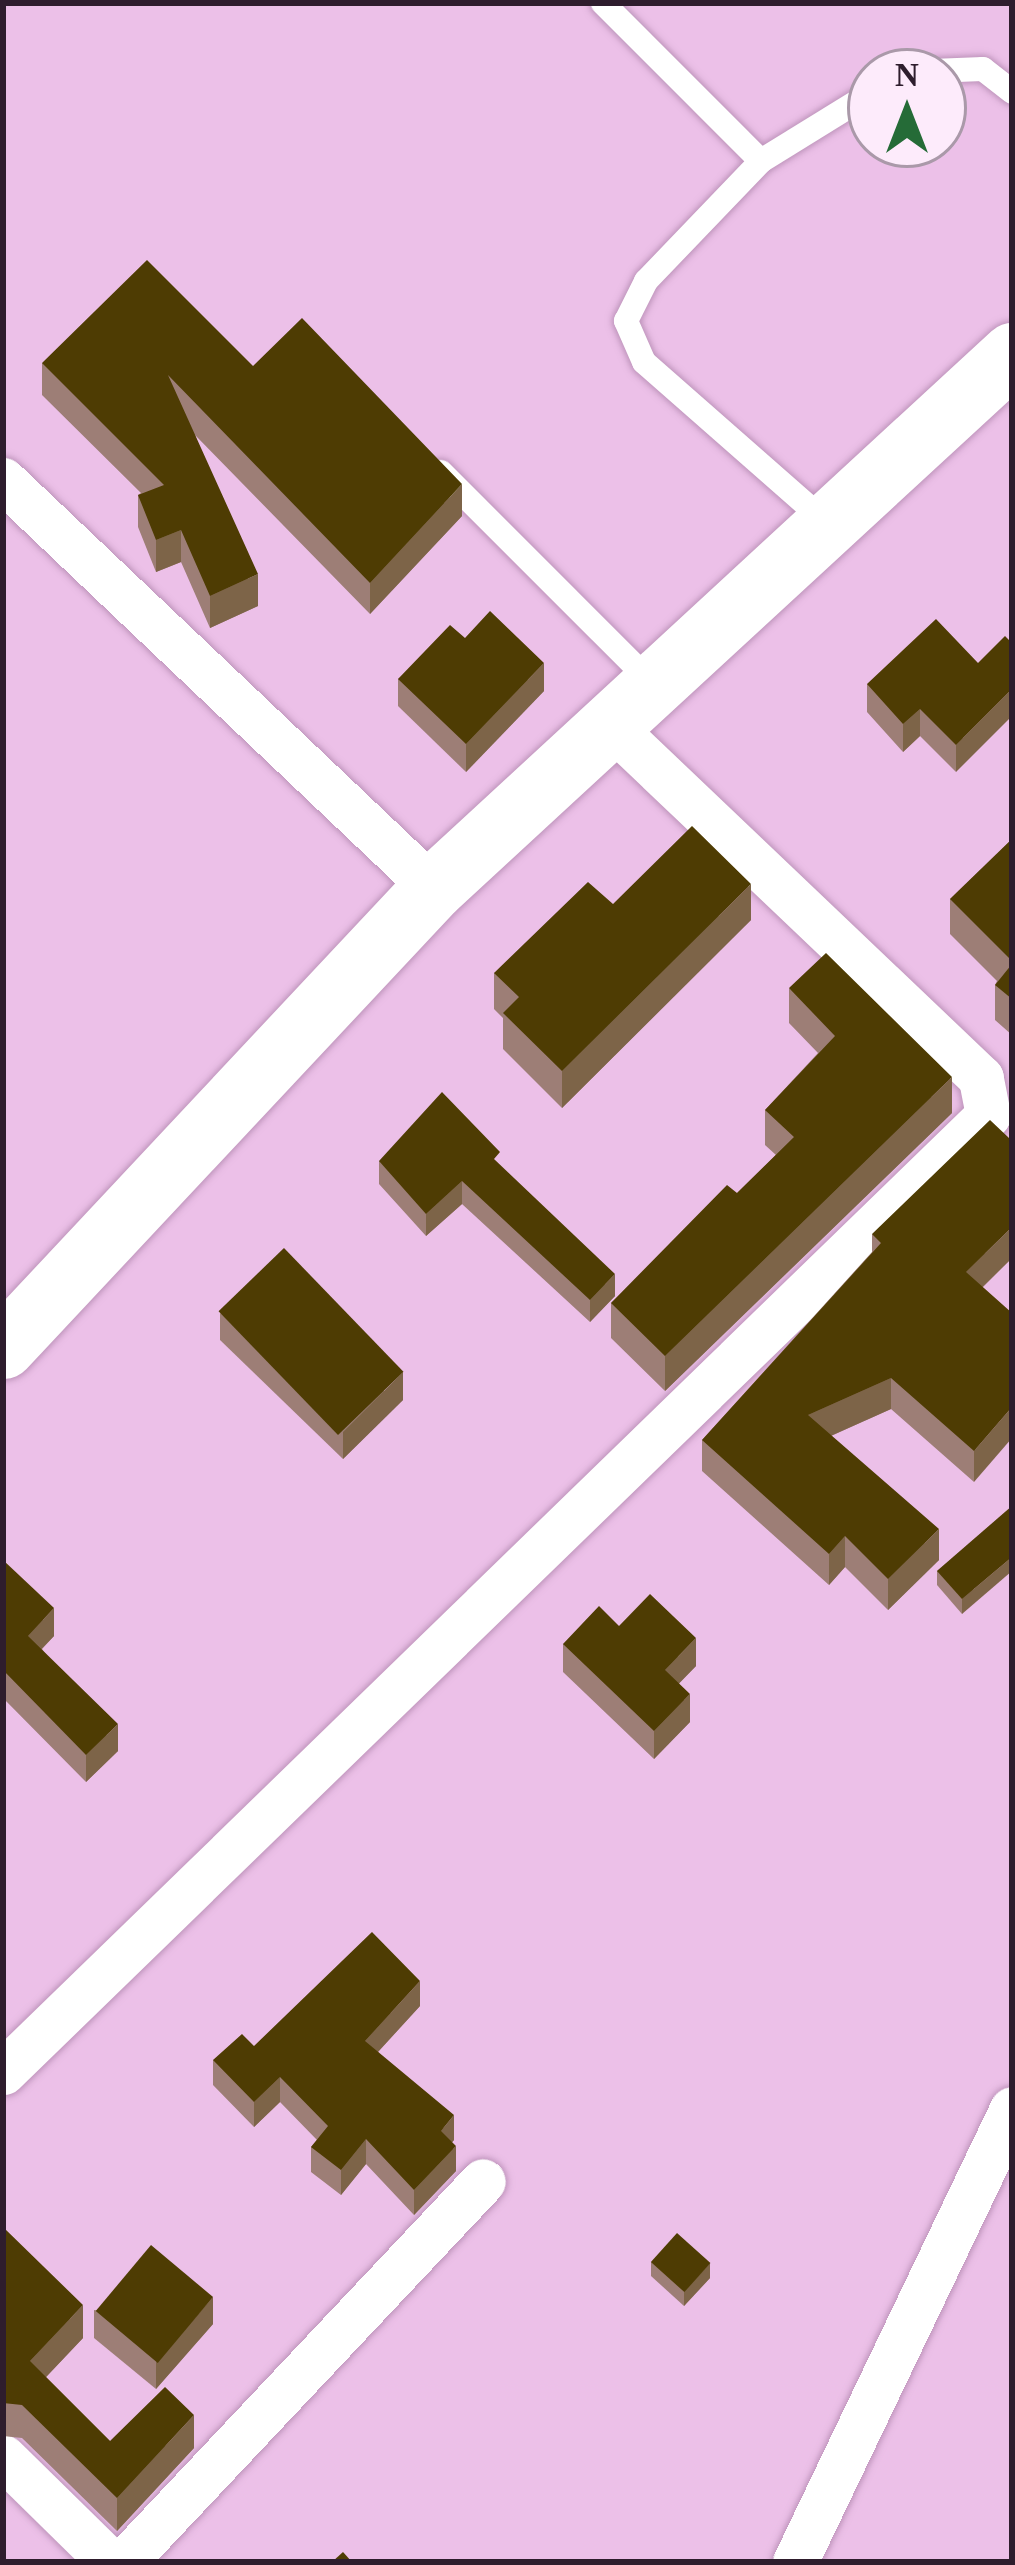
<!DOCTYPE html>
<html>
<head>
<meta charset="utf-8">
<style>
  body { margin:0 }
  #map { position:relative; width:1015px; height:2565px; overflow:hidden; background:#ecc0e8; font-family:"Times New Roman",serif }
  div>[style] { position:absolute }
  .roads { filter:drop-shadow(0 0 3px #be94bb) drop-shadow(0 0 3px #be94bb) }
  .lane>* { height:24px; margin:-12px; padding:0 12px; transform-origin:12px; border-radius:12px; background:#fff }
  .street>* { height:45px; margin:-22.5px; padding:0 22.5px; transform-origin:22.5px; border-radius:22.5px; background:#fff }
  .secondary>* { height:63px; margin:-31.5px; padding:0 31.5px; transform-origin:31.5px; border-radius:31.5px; background:#fff }
  .wall>* { inset:0; background:#9d7e76 }
  .shaded-wall>* { inset:0; background:#7d6448 }
  .building>* { inset:0; background:#4e3c03; transform-origin:0 0 }
  span { translate:-50% -50%; white-space:nowrap; text-align:center; line-height:1.15; -webkit-text-stroke:12px #fdebfb; paint-order:stroke }
  .frame { position:absolute; inset:0; border:6px solid #2e1d2d; pointer-events:none }
  .north { position:absolute; left:847px; top:48px; width:120px; height:120px; box-sizing:border-box; background:#fdebfb; border:3px solid #aa99a9; border-radius:50%; rotate:0deg; font-size:33px; font-weight:700; line-height:48px; text-align:center; color:#2e1d2d }
  .north::after { content:''; display:block; margin:auto; width:42px; height:54px; background:#256b37; clip-path:polygon(50% 0,100% 100%,50% 72%,0 100%) }
</style>
</head>
<body>
<div id="map">
  <div class="roads">
    <div class="lane">
      <div style="left:603px;top:3px;width:223px;rotate:45deg"></div>
      <div style="left:906px;top:72px;width:77px;rotate:-2.2deg"></div>
      <div style="left:983px;top:69px;width:37px;rotate:38deg"></div>
      <div style="left:441px;top:472px;width:300px;rotate:45deg"></div>
      <div style="left:826px;top:522px;width:242px;rotate:-138.7deg"></div>
      <div style="left:644px;top:362px;width:45px;rotate:-113.7deg"></div>
      <div style="left:626px;top:321px;width:45px;rotate:-63.4deg"></div>
      <div style="left:646px;top:281px;width:166px;rotate:-46.2deg"></div>
      <div style="left:761px;top:161px;width:129px;rotate:-31.7deg"></div>
    </div>
    <div class="street">
      <div style="left:3px;top:480px;width:593px;rotate:43.5deg"></div>
      <div style="left:3px;top:2072px;width:1373px;rotate:-44.17deg"></div>
      <div style="left:988px;top:1115px;width:38px;rotate:-101deg"></div>
      <div style="left:981px;top:1078px;width:516px;rotate:-136.41deg"></div>
      <div style="left:3px;top:2457px;width:150px;rotate:44.5deg"></div>
      <div style="left:124px;top:2562px;width:523px;rotate:-46.7deg"></div>
      <div style="left:795px;top:2562px;width:502px;rotate:-64.4deg"></div>
    </div>
    <div class="secondary">
      <div style="left:3px;top:1347px;width:629px;rotate:-46.87deg"></div>
      <div style="left:433px;top:888px;width:788px;rotate:-42.68deg"></div>
    </div>
  </div>
  <div class="wall">
    <div style="clip-path:polygon(42px 363px,253px 366px,462px 516px,370px 614px,195px 435px,258px 606px,210px 628px,181px 562px,156px 572px,138px 527px,138px 495px,141px 493px,42px 395px)"></div>
    <div style="clip-path:polygon(465px 638px,544px 691px,466px 772px,398px 706px,398px 679px)"></div>
    <div style="clip-path:polygon(978px 663px,956px 772px,920px 736px,903px 752px,867px 712px,867px 684px)"></div>
    <div style="clip-path:polygon(1012px 839px,1012px 1035px,995px 1020px,995px 985px,997px 981px,950px 934px,950px 899px)"></div>
    <div style="clip-path:polygon(613px 904px,751px 920px,562px 1108px,503px 1049px,503px 1018px,494px 1009px,494px 973px)"></div>
    <div style="clip-path:polygon(789px 988px,952px 1113px,665px 1391px,611px 1338px,611px 1303px,737px 1193px,776px 1155px,765px 1145px,765px 1110px,818px 1053px,789px 1023px)"></div>
    <div style="clip-path:polygon(379px 1161px,500px 1166px,615px 1296px,590px 1322px,462px 1204px,426px 1236px,379px 1184px)"></div>
    <div style="clip-path:polygon(872px 1234px,1012px 1258px,983px 1287px,974px 1482px,891px 1409px,831px 1436px,939px 1560px,888px 1610px,845px 1567px,829px 1585px,702px 1471px,702px 1440px,872px 1252px)"></div>
    <div style="clip-path:polygon(220px 1313px,403px 1400px,343px 1459px,220px 1340px)"></div>
    <div style="clip-path:polygon(1012px 1506px,962px 1614px,937px 1585px,937px 1571px)"></div>
    <div style="clip-path:polygon(3px 1560px,54px 1636px,42px 1649px,118px 1751px,86px 1782px,3px 1698px)"></div>
    <div style="clip-path:polygon(619px 1626px,696px 1666px,679px 1683px,690px 1722px,654px 1759px,563px 1672px,563px 1644px)"></div>
    <div style="clip-path:polygon(420px 2006px,378px 2052px,454px 2140px,452px 2142px,456px 2171px,414px 2215px,366px 2164px,341px 2195px,311px 2172px,311px 2147px,317px 2140px,280px 2102px,254px 2127px,213px 2085px,213px 2060px,254px 2046px)"></div>
    <div style="clip-path:polygon(3px 2227px,83px 2338px,46px 2377px,110px 2441px,194px 2448px,117px 2531px,22px 2438px,3px 2436px)"></div>
    <div style="clip-path:polygon(651px 2262px,710px 2278px,684px 2306px,651px 2276px)"></div>
    <div style="clip-path:polygon(94px 2310px,213px 2324px,156px 2389px,94px 2338px)"></div>
  </div>
  <div class="shaded-wall">
    <div style="clip-path:polygon(462px 484px,462px 516px,370px 614px,370px 583px)"></div>
    <div style="clip-path:polygon(181px 530px,181px 562px,156px 572px,156px 540px)"></div>
    <div style="clip-path:polygon(258px 574px,258px 606px,210px 628px,210px 596px)"></div>
    <div style="clip-path:polygon(544px 663px,544px 691px,466px 772px,466px 744px)"></div>
    <div style="clip-path:polygon(1012px 689px,1012px 716px,956px 772px,956px 745px)"></div>
    <div style="clip-path:polygon(920px 709px,920px 736px,903px 752px,903px 724px)"></div>
    <div style="clip-path:polygon(751px 884px,751px 920px,562px 1108px,562px 1071px)"></div>
    <div style="clip-path:polygon(952px 1077px,952px 1113px,665px 1391px,665px 1356px)"></div>
    <div style="clip-path:polygon(462px 1181px,462px 1204px,426px 1236px,426px 1214px)"></div>
    <div style="clip-path:polygon(1012px 1227px,1012px 1258px,966px 1303px,966px 1272px)"></div>
    <div style="clip-path:polygon(615px 1274px,615px 1296px,590px 1322px,590px 1300px)"></div>
    <div style="clip-path:polygon(403px 1372px,403px 1400px,343px 1459px,343px 1432px)"></div>
    <div style="clip-path:polygon(891px 1378px,891px 1409px,808px 1446px,808px 1415px)"></div>
    <div style="clip-path:polygon(1012px 1407px,1012px 1438px,974px 1482px,974px 1451px)"></div>
    <div style="clip-path:polygon(939px 1529px,939px 1560px,888px 1610px,888px 1579px)"></div>
    <div style="clip-path:polygon(845px 1536px,845px 1567px,829px 1585px,829px 1554px)"></div>
    <div style="clip-path:polygon(1012px 1557px,1012px 1571px,962px 1614px,962px 1599px)"></div>
    <div style="clip-path:polygon(54px 1608px,54px 1636px,28px 1663px,28px 1636px)"></div>
    <div style="clip-path:polygon(696px 1638px,696px 1666px,665px 1698px,665px 1670px)"></div>
    <div style="clip-path:polygon(690px 1694px,690px 1722px,654px 1759px,654px 1731px)"></div>
    <div style="clip-path:polygon(118px 1724px,118px 1751px,86px 1782px,86px 1755px)"></div>
    <div style="clip-path:polygon(420px 1981px,420px 2006px,365px 2066px,365px 2041px)"></div>
    <div style="clip-path:polygon(280px 2077px,280px 2102px,254px 2127px,254px 2102px)"></div>
    <div style="clip-path:polygon(454px 2115px,454px 2140px,441px 2156px,441px 2131px)"></div>
    <div style="clip-path:polygon(366px 2139px,366px 2164px,341px 2195px,341px 2170px)"></div>
    <div style="clip-path:polygon(456px 2146px,456px 2171px,414px 2215px,414px 2190px)"></div>
    <div style="clip-path:polygon(710px 2263px,710px 2278px,684px 2306px,684px 2291px)"></div>
    <div style="clip-path:polygon(213px 2297px,213px 2324px,156px 2389px,156px 2362px)"></div>
    <div style="clip-path:polygon(83px 2305px,83px 2338px,30px 2394px,30px 2361px)"></div>
    <div style="clip-path:polygon(194px 2415px,194px 2448px,117px 2531px,117px 2498px)"></div>
  </div>
  <div class="building">
    <div style="clip-path:polygon(147px 260px,253px 366px,302px 318px,462px 484px,370px 583px,168px 375px,258px 574px,210px 596px,181px 530px,156px 540px,138px 495px,164px 485px,42px 363px)"></div>
    <div style="clip-path:polygon(490px 611px,544px 663px,466px 744px,398px 679px,450px 625px,465px 638px)"></div>
    <div style="clip-path:polygon(936px 619px,978px 663px,1005px 636px,1012px 643px,1012px 689px,956px 745px,920px 709px,903px 724px,867px 684px)"></div>
    <div style="clip-path:polygon(692px 826px,751px 884px,562px 1071px,503px 1013px,519px 997px,494px 973px,588px 882px,613px 904px)"></div>
    <div style="clip-path:polygon(1012px 839px,1012px 961px,950px 899px)"></div>
    <div style="clip-path:polygon(826px 953px,952px 1077px,665px 1356px,611px 1303px,727px 1185px,737px 1193px,794px 1137px,765px 1110px,835px 1036px,789px 988px)"></div>
    <div style="clip-path:polygon(1012px 964px,1012px 999px,995px 985px)"></div>
    <div style="clip-path:polygon(442px 1092px,500px 1152px,494px 1159px,615px 1274px,590px 1300px,462px 1181px,426px 1214px,379px 1161px)"></div>
    <div style="clip-path:polygon(990px 1120px,1009px 1138px,1012px 1135px,1012px 1227px,966px 1272px,1012px 1313px,1012px 1407px,974px 1451px,891px 1378px,808px 1415px,939px 1529px,888px 1579px,845px 1536px,829px 1554px,702px 1440px,881px 1243px,872px 1234px)"></div>
    <div style="left:284px;top:1248px;width:172px;height:91px;rotate:46deg"></div>
    <div style="clip-path:polygon(1012px 1506px,1012px 1557px,962px 1599px,937px 1571px)"></div>
    <div style="clip-path:polygon(3px 1560px,54px 1608px,28px 1636px,118px 1724px,86px 1755px,3px 1670px)"></div>
    <div style="clip-path:polygon(650px 1594px,696px 1638px,665px 1670px,690px 1694px,654px 1731px,563px 1644px,599px 1606px,619px 1626px)"></div>
    <div style="clip-path:polygon(372px 1932px,420px 1981px,365px 2041px,454px 2115px,441px 2131px,456px 2146px,414px 2190px,366px 2139px,341px 2170px,311px 2147px,328px 2126px,280px 2077px,254px 2102px,213px 2060px,242px 2034px,254px 2046px)"></div>
    <div style="clip-path:polygon(3px 2227px,83px 2305px,30px 2361px,110px 2441px,165px 2387px,194px 2415px,117px 2498px,22px 2405px,3px 2403px)"></div>
    <div style="left:677px;top:2233px;width:45px;height:39px;rotate:42deg"></div>
    <div style="left:151px;top:2245px;width:81px;height:86px;rotate:40deg"></div>
    <div style="clip-path:polygon(343px 2552px,352px 2562px,332px 2562px)"></div>
  </div>
  <div class="frame"></div>
  <div class="north">N</div>
</div>
</body>
</html>
